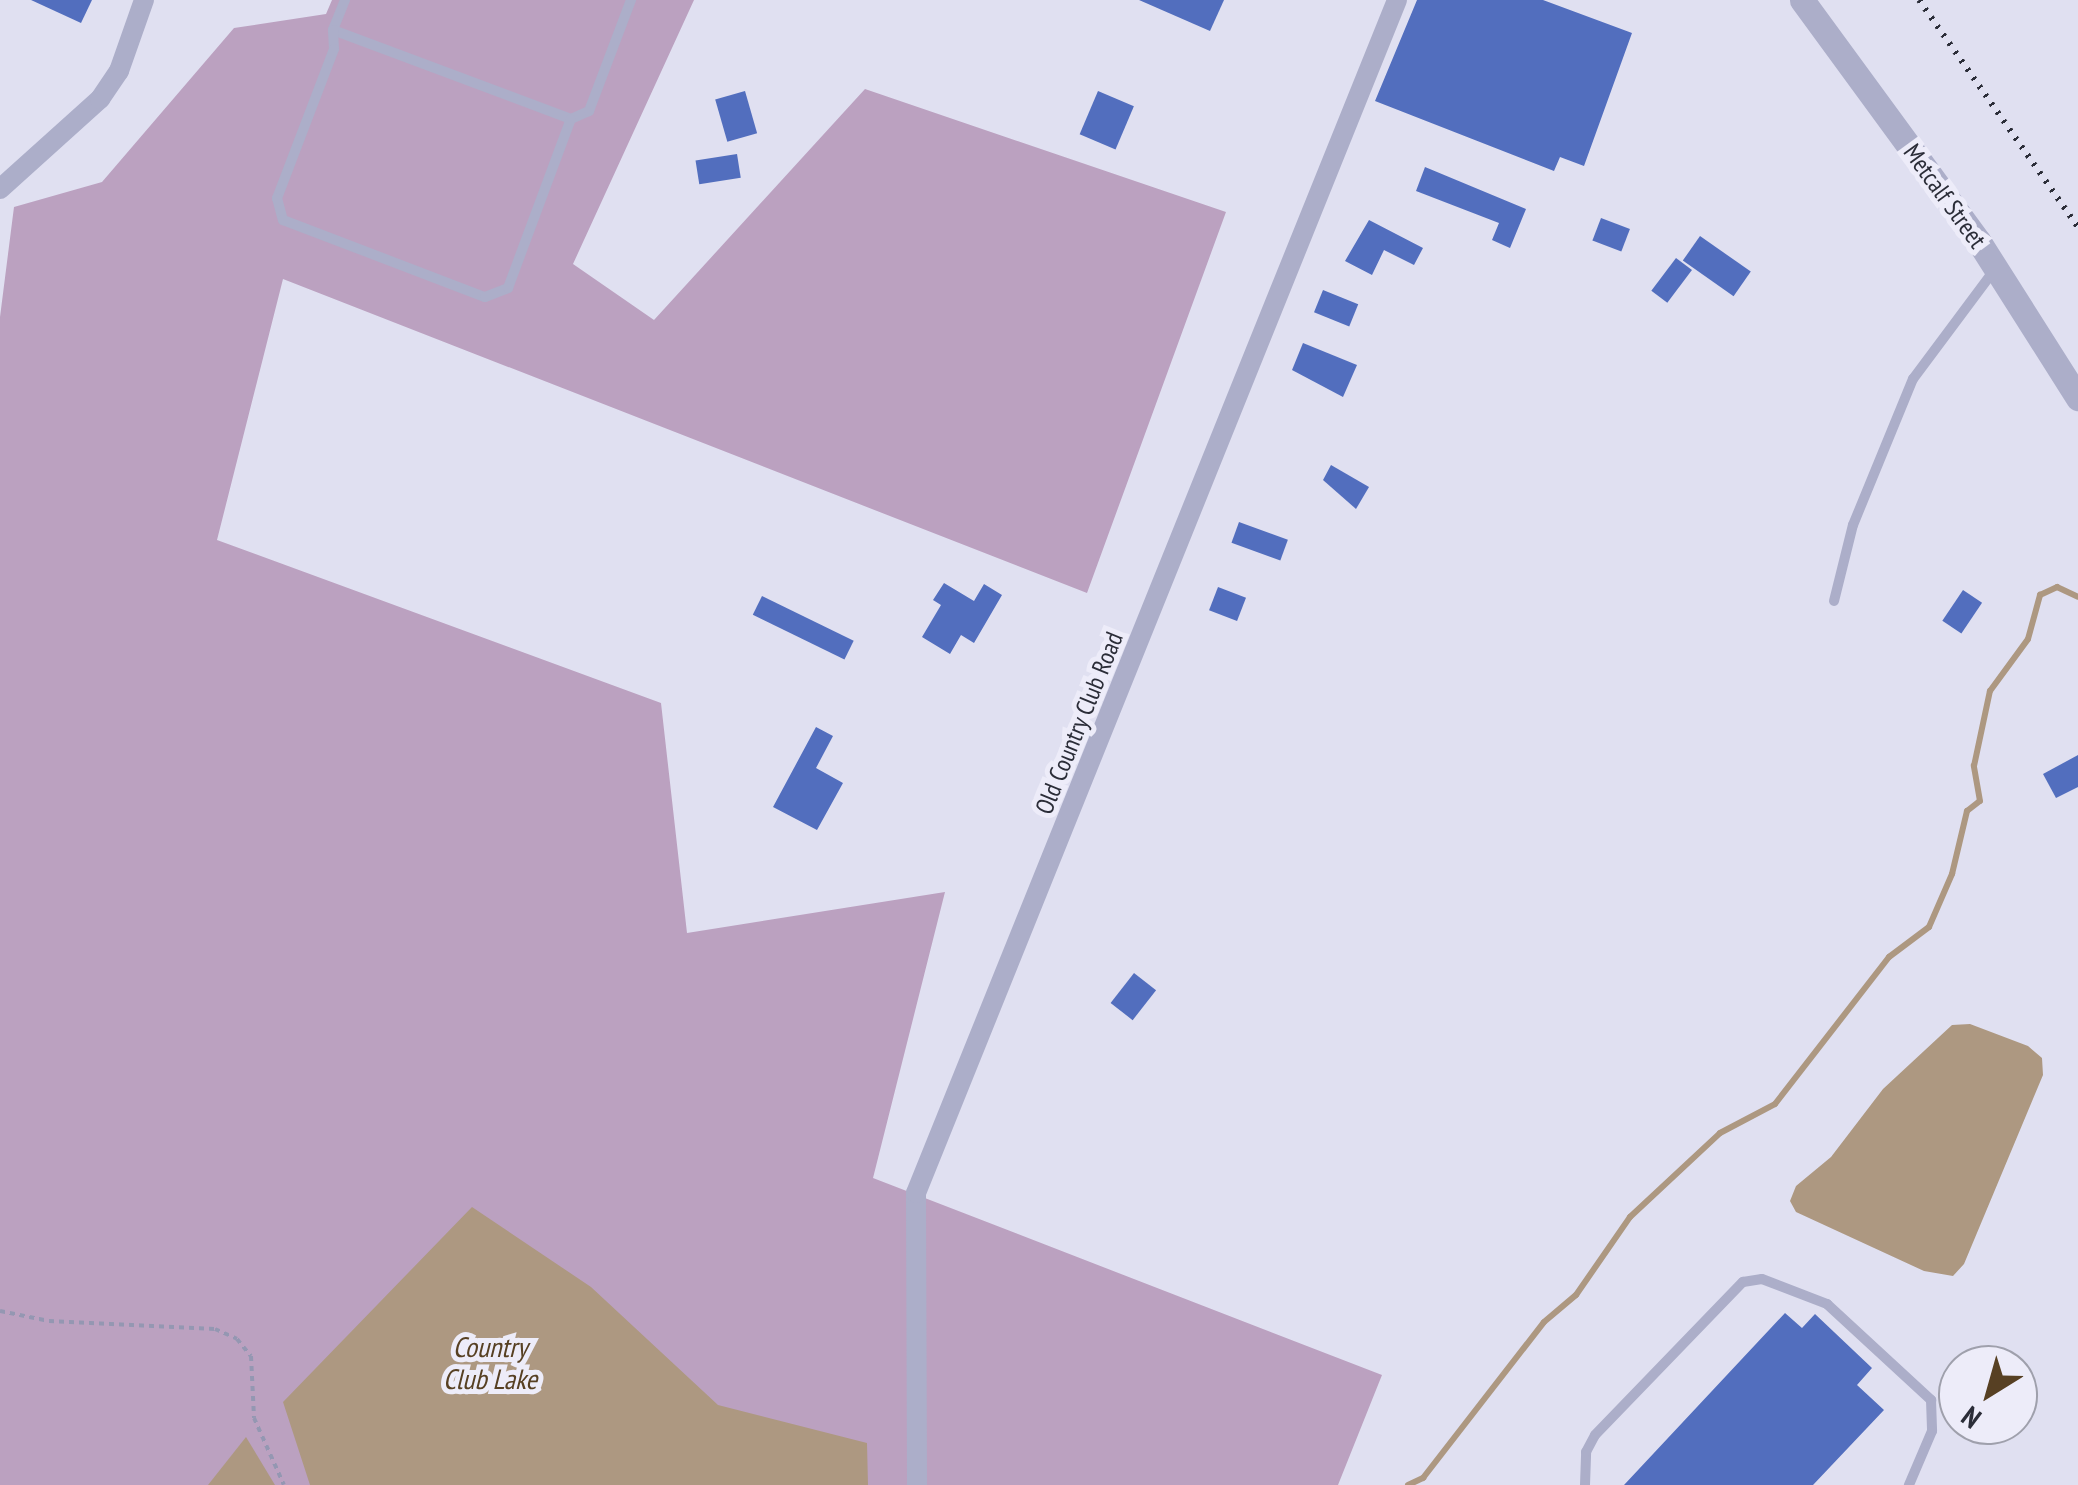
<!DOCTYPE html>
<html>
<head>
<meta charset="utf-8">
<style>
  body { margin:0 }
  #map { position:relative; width:2078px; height:1485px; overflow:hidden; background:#e0e0f1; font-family:"PT Sans Narrow",sans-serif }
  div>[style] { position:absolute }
  .green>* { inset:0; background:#bba1c0 }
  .water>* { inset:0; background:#ad9881 }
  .stream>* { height:6px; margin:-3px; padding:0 3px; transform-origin:3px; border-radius:3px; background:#ad9881 }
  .building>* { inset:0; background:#526ebe; transform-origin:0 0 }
  .path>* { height:4px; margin-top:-2px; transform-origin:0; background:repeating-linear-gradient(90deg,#9497b2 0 5px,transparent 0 10px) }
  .service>* { height:10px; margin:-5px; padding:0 5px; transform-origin:5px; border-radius:5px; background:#acaec9 }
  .minor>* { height:20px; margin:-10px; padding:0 10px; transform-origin:10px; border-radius:10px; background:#acaec9 }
  .tertiary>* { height:25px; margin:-12.5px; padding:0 12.5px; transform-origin:12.5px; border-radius:12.5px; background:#acaec9 }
  .rail>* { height:6px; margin-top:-3px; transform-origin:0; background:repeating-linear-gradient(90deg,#2b2d38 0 2.5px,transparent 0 10.5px) }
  span { translate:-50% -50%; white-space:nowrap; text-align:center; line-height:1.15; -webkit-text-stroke:10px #edecf9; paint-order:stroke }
  .street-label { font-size:25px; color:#2b2d38 }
  .water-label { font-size:28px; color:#574023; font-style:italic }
  .north { position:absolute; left:1938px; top:1345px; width:100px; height:100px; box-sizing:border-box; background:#edecf9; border:2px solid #9fa0ac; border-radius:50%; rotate:217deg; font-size:28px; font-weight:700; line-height:40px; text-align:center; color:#2b2d38 }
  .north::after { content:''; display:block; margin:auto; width:35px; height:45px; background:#574023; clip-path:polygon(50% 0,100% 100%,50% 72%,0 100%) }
</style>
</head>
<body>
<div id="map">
  <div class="green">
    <div style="clip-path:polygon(332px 0,694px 0,573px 264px,654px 320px,865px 89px,1226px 212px,1087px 593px,283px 279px,217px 540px,661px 703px,687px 933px,945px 892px,873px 1178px,1382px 1375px,1338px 1485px,0 1485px,0 317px,14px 207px,102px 182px,234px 28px,326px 14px)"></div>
  </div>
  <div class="water">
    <div style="clip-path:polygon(1970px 1024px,2028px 1046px,2042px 1058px,2043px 1075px,1964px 1264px,1953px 1276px,1924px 1271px,1796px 1212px,1790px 1201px,1796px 1186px,1831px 1157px,1883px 1089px,1952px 1025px)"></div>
    <div style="clip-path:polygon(472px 1207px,591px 1287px,718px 1405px,867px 1443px,868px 1485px,310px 1485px,283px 1402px)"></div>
    <div style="clip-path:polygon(246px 1437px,275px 1485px,208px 1485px)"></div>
  </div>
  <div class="stream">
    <div style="left:1408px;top:1485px;width:17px;rotate:-25deg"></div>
    <div style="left:1423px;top:1478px;width:197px;rotate:-52.2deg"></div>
    <div style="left:1544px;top:1322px;width:42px;rotate:-40.2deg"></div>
    <div style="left:1576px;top:1295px;width:95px;rotate:-55.3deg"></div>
    <div style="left:1630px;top:1217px;width:123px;rotate:-43deg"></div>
    <div style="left:1720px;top:1133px;width:62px;rotate:-27.8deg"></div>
    <div style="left:1775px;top:1104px;width:186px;rotate:-52.2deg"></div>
    <div style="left:1889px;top:957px;width:50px;rotate:-36.9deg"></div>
    <div style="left:1929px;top:927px;width:58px;rotate:-66.5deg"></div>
    <div style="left:1952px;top:874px;width:65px;rotate:-76.6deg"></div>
    <div style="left:1967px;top:811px;width:16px;rotate:-38deg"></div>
    <div style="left:1980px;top:801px;width:36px;rotate:-100deg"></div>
    <div style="left:1974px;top:766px;width:77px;rotate:-78deg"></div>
    <div style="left:1990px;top:691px;width:64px;rotate:-53.8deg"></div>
    <div style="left:2028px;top:639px;width:46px;rotate:-74.7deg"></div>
    <div style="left:2040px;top:595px;width:19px;rotate:-25deg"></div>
    <div style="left:2057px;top:587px;width:23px;rotate:25deg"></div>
  </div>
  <div class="building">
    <div style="clip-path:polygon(31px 0,92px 0,81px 23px)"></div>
    <div style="clip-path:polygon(1139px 0,1224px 0,1210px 31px)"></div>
    <div style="clip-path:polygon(1417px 0,1543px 0,1632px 33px,1584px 166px,1560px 157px,1554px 171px,1375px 101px)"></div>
    <div style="left:745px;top:91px;width:44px;height:31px;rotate:74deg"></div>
    <div style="left:1098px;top:91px;width:39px;height:47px;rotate:23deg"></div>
    <div style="left:737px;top:154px;width:24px;height:42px;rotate:81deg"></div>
    <div style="clip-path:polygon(1425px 167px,1526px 209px,1510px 248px,1492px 240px,1499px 223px,1416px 191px)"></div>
    <div style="left:1601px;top:218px;width:31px;height:24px;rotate:21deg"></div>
    <div style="clip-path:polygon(1369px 220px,1423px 248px,1414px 265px,1384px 250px,1372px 275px,1345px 261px)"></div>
    <div style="left:1700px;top:236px;width:62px;height:30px;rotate:35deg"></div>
    <div style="left:1676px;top:258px;width:20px;height:41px;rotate:37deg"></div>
    <div style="left:1323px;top:290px;width:38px;height:24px;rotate:22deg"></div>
    <div style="clip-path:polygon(1303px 343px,1357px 365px,1343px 397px,1292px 370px)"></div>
    <div style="clip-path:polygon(1331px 465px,1369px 487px,1356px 509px,1323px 480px)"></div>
    <div style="left:1239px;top:522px;width:52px;height:22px;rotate:20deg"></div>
    <div style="clip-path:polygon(944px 583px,974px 601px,984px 584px,1002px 595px,974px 643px,961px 635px,950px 654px,922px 637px,941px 605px,933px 600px)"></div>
    <div style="left:1218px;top:587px;width:30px;height:25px;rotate:21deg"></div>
    <div style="left:1963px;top:590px;width:23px;height:37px;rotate:34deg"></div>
    <div style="left:762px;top:596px;width:102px;height:21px;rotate:26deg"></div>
    <div style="clip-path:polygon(816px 727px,833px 736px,816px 768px,843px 783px,817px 830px,773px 807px)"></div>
    <div style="clip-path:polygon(2078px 755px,2078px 787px,2056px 798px,2043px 774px)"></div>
    <div style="left:1134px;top:973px;width:28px;height:38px;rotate:38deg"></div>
    <div style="clip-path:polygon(1785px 1313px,1802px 1328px,1815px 1314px,1872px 1368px,1857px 1385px,1884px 1410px,1813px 1485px,1624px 1485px)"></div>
  </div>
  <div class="path">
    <div style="left:0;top:1311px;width:50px;rotate:11.5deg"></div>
    <div style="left:49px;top:1321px;width:166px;rotate:2.8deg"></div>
    <div style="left:215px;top:1329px;width:24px;rotate:24deg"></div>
    <div style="left:237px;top:1339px;width:22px;rotate:51deg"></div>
    <div style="left:251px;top:1356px;width:62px;rotate:87.2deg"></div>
    <div style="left:254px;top:1418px;width:73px;rotate:65.9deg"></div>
  </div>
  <div class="service">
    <div style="left:345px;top:0;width:32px;rotate:112deg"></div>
    <div style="left:333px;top:30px;width:254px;rotate:20.5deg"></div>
    <div style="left:571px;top:119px;width:20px;rotate:-24deg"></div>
    <div style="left:589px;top:111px;width:119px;rotate:-69.3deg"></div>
    <div style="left:333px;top:30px;width:19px;rotate:87deg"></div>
    <div style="left:334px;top:49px;width:160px;rotate:110.9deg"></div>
    <div style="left:277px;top:198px;width:23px;rotate:75deg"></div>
    <div style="left:283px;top:220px;width:216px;rotate:20.9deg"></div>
    <div style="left:485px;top:297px;width:25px;rotate:-21deg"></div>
    <div style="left:508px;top:288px;width:180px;rotate:-69.6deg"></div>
    <div style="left:1834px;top:601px;width:78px;rotate:-76deg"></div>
    <div style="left:1853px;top:525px;width:158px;rotate:-67.7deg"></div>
    <div style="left:1913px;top:379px;width:137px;rotate:-53.3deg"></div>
    <div style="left:1585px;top:1485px;width:33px;rotate:-88deg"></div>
    <div style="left:1586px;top:1452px;width:19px;rotate:-62deg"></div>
    <div style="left:1595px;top:1435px;width:213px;rotate:-46deg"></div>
    <div style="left:1743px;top:1282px;width:19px;rotate:-9deg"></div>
    <div style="left:1762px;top:1279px;width:70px;rotate:21deg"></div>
    <div style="left:1827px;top:1304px;width:142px;rotate:42.7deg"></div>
    <div style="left:1931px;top:1400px;width:31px;rotate:88deg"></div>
    <div style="left:1932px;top:1431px;width:59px;rotate:113.1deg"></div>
  </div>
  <div class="minor">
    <div style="left:0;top:189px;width:135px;rotate:-42deg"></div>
    <div style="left:100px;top:99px;width:34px;rotate:-56deg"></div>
    <div style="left:119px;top:71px;width:75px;rotate:-70.6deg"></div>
    <div style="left:917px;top:1485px;width:292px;rotate:-90.2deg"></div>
    <div style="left:916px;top:1193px;width:1286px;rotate:-68.04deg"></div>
  </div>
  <div class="tertiary">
    <div style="left:1802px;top:0;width:300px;rotate:53.8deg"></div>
    <div style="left:1979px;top:242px;width:185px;rotate:57.6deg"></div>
  </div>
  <div class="rail">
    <div style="left:1919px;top:0;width:277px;rotate:55deg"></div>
  </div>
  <div class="street-label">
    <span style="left:1945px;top:196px;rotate:54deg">Metcalf Street</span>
    <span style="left:1079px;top:723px;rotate:-68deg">Old Country Club Road</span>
  </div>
  <div class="water-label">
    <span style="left:490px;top:1363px">Country<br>Club Lake</span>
  </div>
  <div class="north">N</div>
</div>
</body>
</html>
